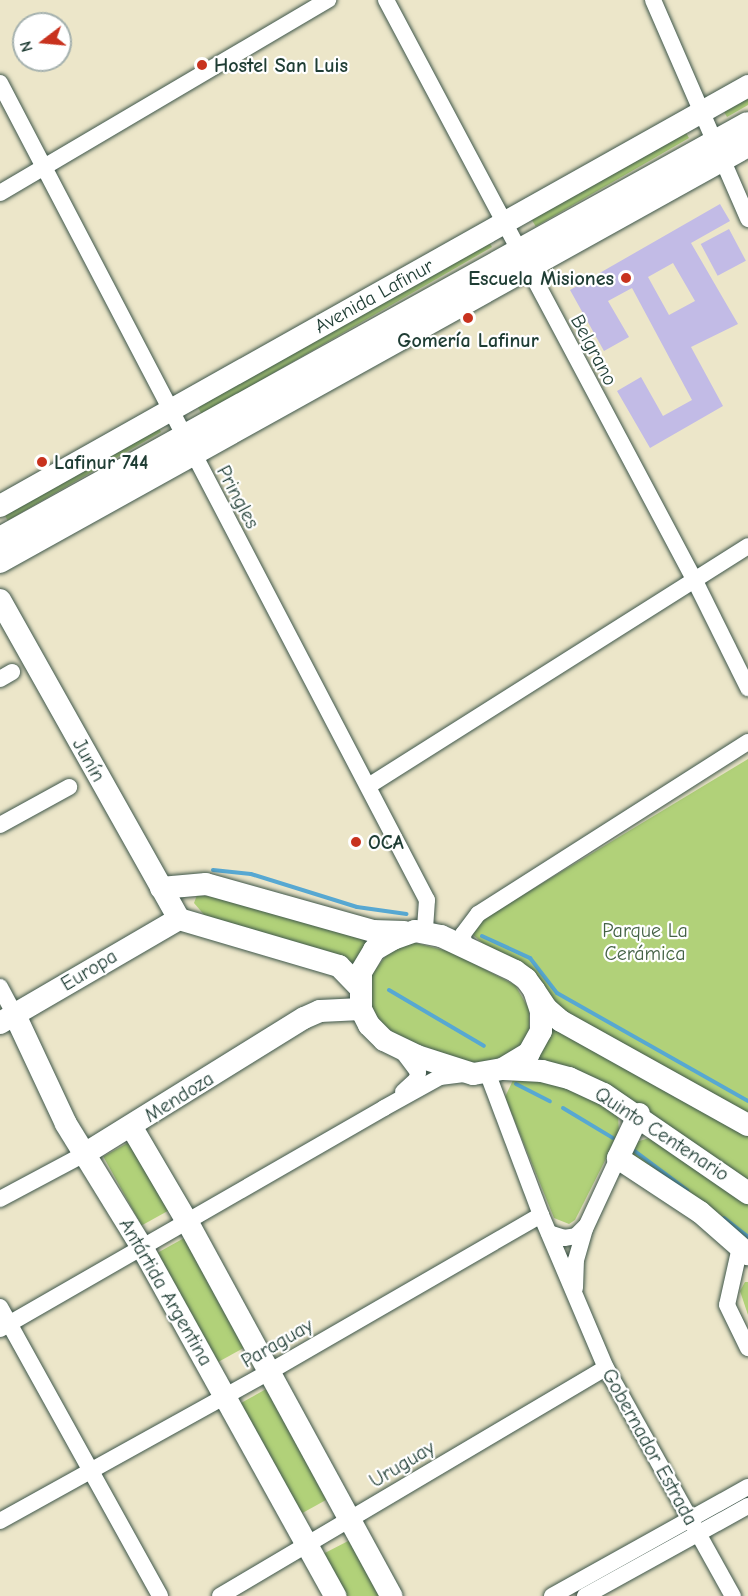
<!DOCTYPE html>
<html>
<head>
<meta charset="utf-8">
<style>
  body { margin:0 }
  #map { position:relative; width:748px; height:1596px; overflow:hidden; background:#ece6c9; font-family:"Comic Neue",sans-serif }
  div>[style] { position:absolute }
  .green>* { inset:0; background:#b1d179; transform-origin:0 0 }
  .stream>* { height:4px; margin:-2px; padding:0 2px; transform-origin:2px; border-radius:2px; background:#57a8d2 }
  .building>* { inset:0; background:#c2bbe6; transform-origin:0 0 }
  .roads { filter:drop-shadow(0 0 2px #3e564a) drop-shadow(0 0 2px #3e564a) }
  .street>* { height:16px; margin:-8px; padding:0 8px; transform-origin:8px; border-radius:8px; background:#fff }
  .secondary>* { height:22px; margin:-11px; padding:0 11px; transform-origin:11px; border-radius:11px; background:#fff }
  .primary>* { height:26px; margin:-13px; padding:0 13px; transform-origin:13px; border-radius:13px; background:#fff }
  .dots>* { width:16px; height:16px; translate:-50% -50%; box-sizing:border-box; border:3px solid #fff; border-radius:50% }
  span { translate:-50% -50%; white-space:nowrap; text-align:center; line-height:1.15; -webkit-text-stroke:4.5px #fff; paint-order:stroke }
  .poi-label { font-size:20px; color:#1f3d34; font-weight:700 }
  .left { translate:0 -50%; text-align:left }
  .right { translate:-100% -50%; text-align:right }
  .street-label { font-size:20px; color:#1f3d34 }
  .park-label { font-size:20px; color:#446245 }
  .north { position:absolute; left:12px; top:12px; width:60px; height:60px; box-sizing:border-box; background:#fff; border:2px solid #a5b1ae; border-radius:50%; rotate:254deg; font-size:16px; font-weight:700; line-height:24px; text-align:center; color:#1f3d34 }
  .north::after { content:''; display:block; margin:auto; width:21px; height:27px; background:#c8321e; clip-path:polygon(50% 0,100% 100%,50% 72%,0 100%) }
</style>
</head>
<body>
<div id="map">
  <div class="green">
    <div style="clip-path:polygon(748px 96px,748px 105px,727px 117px,723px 110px)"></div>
    <div style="left:685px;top:131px;width:8px;height:177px;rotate:60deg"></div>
    <div style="left:488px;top:240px;width:8px;height:335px;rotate:60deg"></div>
    <div style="left:157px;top:425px;width:8px;height:177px;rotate:60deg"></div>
    <div style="clip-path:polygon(748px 759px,748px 1117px,566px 1016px,471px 933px,475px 924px)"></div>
    <div style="clip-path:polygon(197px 895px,235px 899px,374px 939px,354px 964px,259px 938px,206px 917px,194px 903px)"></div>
    <div style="clip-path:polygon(412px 942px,451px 952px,515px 985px,529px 1009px,529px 1032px,523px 1045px,501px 1061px,471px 1063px,400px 1038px,381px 1023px,372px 1010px,371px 975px,389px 952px)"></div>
    <div style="clip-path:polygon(550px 1025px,748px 1132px,748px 1183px,536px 1061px)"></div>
    <div style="clip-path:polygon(514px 1078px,554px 1080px,618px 1114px,619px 1133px,575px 1220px,569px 1224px,554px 1218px,505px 1097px)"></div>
    <div style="clip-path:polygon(652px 1137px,748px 1202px,748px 1245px,632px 1160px,630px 1144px)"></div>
    <div style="left:133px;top:1140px;width:79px;height:34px;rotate:61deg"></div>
    <div style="left:186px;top:1237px;width:125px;height:35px;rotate:61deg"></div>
    <div style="clip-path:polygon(745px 1282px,748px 1282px,748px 1315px,740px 1291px)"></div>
    <div style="left:268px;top:1388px;width:126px;height:34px;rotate:61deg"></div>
    <div style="clip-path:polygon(352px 1539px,383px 1596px,344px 1596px,321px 1555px)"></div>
  </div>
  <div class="stream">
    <div style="left:213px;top:870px;width:38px;rotate:6deg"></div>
    <div style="left:251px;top:874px;width:111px;rotate:17.3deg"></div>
    <div style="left:357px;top:907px;width:50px;rotate:8deg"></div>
    <div style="left:482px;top:936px;width:53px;rotate:24.6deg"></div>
    <div style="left:530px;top:958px;width:44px;rotate:52.4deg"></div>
    <div style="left:557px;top:993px;width:219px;rotate:29.5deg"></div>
    <div style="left:389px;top:990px;width:110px;rotate:30.5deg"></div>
    <div style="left:516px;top:1084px;width:38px;rotate:27deg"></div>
    <div style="left:563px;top:1108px;width:58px;rotate:31deg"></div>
    <div style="left:632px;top:1149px;width:69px;rotate:36.7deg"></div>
    <div style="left:724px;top:1218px;width:31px;rotate:38deg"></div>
  </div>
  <div class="building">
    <div style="clip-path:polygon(evenodd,720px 204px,730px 221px,691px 243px,738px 324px,691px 347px,723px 406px,650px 448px,617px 391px,641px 377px,663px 416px,692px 400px,632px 288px,608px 301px,629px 337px,604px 351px,570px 290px,720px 204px,673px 263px,695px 301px,669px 315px,648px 277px,673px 263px)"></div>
    <div style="left:729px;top:229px;width:36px;height:32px;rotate:62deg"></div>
  </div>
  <div class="roads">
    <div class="street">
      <div style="left:386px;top:0;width:656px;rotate:61.99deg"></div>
      <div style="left:694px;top:579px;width:122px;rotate:63.6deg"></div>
      <div style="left:653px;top:0;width:239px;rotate:66.5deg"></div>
      <div style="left:0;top:83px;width:922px;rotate:62.41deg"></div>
      <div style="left:427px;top:900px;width:32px;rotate:94deg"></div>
      <div style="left:0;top:193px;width:381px;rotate:-30.5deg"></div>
      <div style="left:0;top:679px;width:14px;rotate:-30deg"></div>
      <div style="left:370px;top:785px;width:447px;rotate:-32.3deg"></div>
      <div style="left:0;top:825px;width:79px;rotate:-28.8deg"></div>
      <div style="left:464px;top:946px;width:12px;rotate:-95deg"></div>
      <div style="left:463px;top:934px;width:25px;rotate:-53deg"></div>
      <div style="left:478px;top:914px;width:320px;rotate:-32.5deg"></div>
      <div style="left:0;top:987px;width:32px;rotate:62deg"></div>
      <div style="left:403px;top:1052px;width:25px;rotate:53deg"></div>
      <div style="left:418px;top:1072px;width:7px;rotate:98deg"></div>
      <div style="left:417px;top:1079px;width:19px;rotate:137deg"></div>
      <div style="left:487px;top:1072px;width:153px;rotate:69.3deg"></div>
      <div style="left:541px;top:1215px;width:166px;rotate:67deg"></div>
      <div style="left:606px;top:1368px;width:261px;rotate:60.9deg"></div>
      <div style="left:0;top:1199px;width:98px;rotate:-28.1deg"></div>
      <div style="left:549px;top:1233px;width:16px;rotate:18deg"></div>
      <div style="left:564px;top:1238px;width:12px;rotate:-9deg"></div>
      <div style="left:576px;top:1236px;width:14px;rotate:-45deg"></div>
      <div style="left:740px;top:1247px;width:59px;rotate:102.6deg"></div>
      <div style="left:727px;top:1305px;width:48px;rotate:64deg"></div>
      <div style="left:575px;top:1288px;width:28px;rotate:-88deg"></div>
      <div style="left:576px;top:1260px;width:32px;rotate:-74deg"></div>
      <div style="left:585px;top:1229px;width:78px;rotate:-65.1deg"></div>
      <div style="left:0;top:1307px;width:330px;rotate:61deg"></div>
      <div style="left:0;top:1329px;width:443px;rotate:-29.9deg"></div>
      <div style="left:384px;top:1108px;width:64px;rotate:-29deg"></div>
      <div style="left:440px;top:1077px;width:26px;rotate:-7deg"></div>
      <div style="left:0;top:1521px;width:308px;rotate:-29deg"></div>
      <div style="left:269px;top:1372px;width:314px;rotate:-30deg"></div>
      <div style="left:220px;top:1596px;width:448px;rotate:-30.6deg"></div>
      <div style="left:552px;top:1596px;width:224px;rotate:-29.1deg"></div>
      <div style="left:585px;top:1596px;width:186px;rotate:-28.9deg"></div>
    </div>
    <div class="secondary">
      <div style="left:0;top:506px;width:858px;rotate:-29.31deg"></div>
      <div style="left:0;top:562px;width:856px;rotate:-29.08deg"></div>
      <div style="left:0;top:600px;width:366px;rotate:60.7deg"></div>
      <div style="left:179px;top:919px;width:167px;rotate:16.4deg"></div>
      <div style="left:339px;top:966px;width:30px;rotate:46deg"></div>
      <div style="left:161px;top:888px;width:45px;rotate:-5.1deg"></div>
      <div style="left:206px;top:884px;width:173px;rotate:15.7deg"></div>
      <div style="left:373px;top:931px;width:31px;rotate:2deg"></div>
      <div style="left:534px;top:990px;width:22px;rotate:72deg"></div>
      <div style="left:541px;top:1011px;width:20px;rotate:90deg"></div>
      <div style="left:541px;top:1031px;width:25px;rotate:119deg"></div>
      <div style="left:529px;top:1053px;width:31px;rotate:149deg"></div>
      <div style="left:502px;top:1069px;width:29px;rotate:170deg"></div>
      <div style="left:473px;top:1074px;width:59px;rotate:-162.2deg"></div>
      <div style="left:417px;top:1056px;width:37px;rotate:-154deg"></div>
      <div style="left:384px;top:1040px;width:21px;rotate:-135deg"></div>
      <div style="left:369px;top:1025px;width:18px;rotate:-117deg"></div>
      <div style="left:361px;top:1009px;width:37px;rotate:-90deg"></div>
      <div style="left:361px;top:972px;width:26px;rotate:-59deg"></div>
      <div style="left:374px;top:950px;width:22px;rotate:-30deg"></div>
      <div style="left:393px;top:939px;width:23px;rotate:-20deg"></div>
      <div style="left:415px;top:931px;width:26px;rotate:11deg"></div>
      <div style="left:441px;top:936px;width:82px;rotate:25.3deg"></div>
      <div style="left:515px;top:971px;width:14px;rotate:36deg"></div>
      <div style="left:526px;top:979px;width:14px;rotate:54deg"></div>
      <div style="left:534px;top:990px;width:23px;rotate:56deg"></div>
      <div style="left:547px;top:1009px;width:18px;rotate:41deg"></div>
      <div style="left:561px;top:1021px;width:214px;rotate:29.1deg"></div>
      <div style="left:15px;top:1015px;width:120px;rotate:64.9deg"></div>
      <div style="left:66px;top:1124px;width:147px;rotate:58.4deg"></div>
      <div style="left:143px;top:1249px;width:397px;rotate:61deg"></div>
      <div style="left:0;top:1023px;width:207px;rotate:-30.2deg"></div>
      <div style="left:504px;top:1069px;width:38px;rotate:3deg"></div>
      <div style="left:542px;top:1071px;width:28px;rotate:15deg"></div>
      <div style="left:569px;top:1078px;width:38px;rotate:25deg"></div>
      <div style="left:604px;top:1094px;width:175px;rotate:34.5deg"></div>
      <div style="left:639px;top:1114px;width:49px;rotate:115.5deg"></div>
      <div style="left:618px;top:1158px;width:98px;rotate:33.4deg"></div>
      <div style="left:700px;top:1212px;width:64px;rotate:41.2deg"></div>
      <div style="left:131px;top:1126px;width:113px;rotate:59.6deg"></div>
      <div style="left:188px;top:1223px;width:425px;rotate:61.4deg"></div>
      <div style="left:86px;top:1153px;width:256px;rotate:-31.8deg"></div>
      <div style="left:304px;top:1018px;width:17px;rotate:-24deg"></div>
      <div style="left:320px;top:1011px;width:41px;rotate:-2.8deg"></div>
    </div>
    <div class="primary">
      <div style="left:0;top:540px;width:855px;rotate:-29.02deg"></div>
    </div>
  </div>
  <div class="dots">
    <div style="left:202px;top:65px;background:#c8321e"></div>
    <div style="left:626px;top:278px;background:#c8321e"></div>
    <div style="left:468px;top:318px;background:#c8321e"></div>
    <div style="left:42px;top:462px;background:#c8321e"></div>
    <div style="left:356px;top:842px;background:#c8321e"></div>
  </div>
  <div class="poi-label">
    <span class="left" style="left:214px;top:65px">Hostel San Luis</span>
    <span class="right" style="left:614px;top:278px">Escuela Misiones</span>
    <span style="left:468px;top:340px">Gomería Lafinur</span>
    <span class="left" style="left:54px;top:462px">Lafinur 744</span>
    <span class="left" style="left:368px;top:842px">OCA</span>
  </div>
  <div class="street-label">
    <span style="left:374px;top:296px;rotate:-29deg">Avenida Lafinur</span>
    <span style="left:594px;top:350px;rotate:62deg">Belgrano</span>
    <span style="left:238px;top:497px;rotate:62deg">Pringles</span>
    <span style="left:89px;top:760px;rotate:61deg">Junín</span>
    <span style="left:89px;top:970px;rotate:-31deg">Europa</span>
    <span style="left:179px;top:1097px;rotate:-32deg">Mendoza</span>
    <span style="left:662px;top:1134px;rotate:33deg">Quinto Centenario</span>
    <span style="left:166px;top:1292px;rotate:60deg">Antártida Argentina</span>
    <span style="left:277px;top:1343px;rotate:-30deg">Paraguay</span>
    <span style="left:650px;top:1447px;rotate:61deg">Gobernador Estrada</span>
    <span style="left:402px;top:1464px;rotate:-31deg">Uruguay</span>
  </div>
  <div class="park-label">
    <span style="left:645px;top:942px">Parque La<br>Cerámica</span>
  </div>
  <div class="north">N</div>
</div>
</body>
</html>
